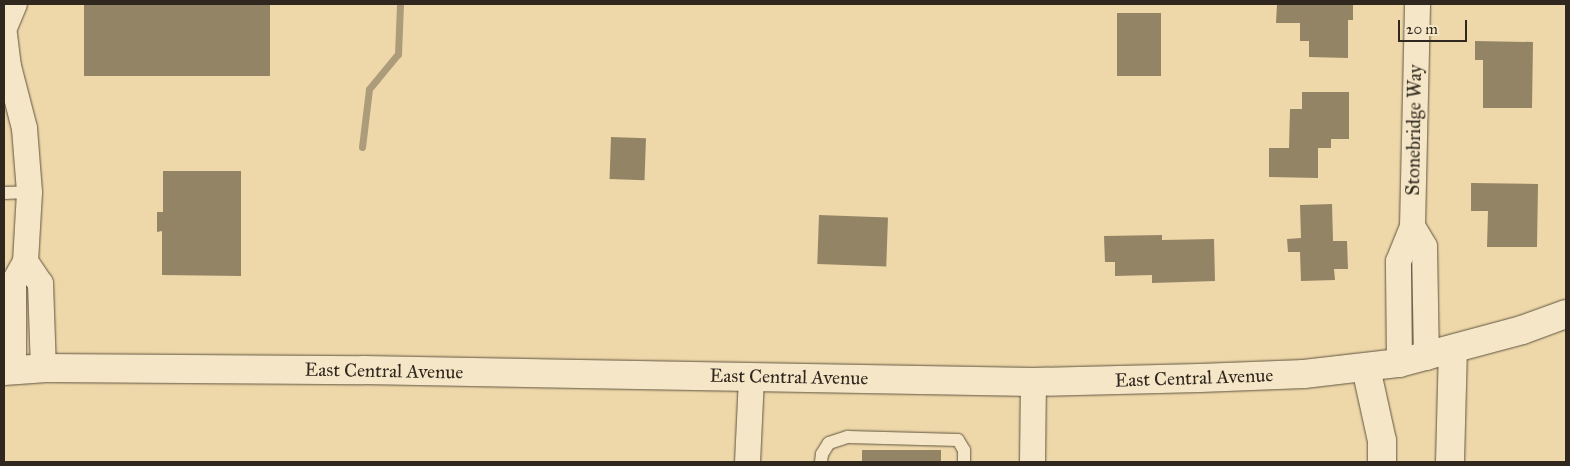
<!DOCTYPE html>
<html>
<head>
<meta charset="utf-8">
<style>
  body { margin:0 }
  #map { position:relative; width:1570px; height:466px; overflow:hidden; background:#eed8a9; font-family:"IM FELL Great Primer",serif }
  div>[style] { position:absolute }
  .stream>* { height:7px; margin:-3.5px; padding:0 3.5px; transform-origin:3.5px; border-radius:3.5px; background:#ad9c7a }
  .building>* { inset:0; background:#938466; transform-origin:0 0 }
  .roads { filter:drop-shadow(0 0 1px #605441) drop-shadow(0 0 1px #605441) }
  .service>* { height:12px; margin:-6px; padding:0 6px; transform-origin:6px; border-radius:6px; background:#f4e6c7 }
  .minor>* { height:25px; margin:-12.5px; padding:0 12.5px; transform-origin:12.5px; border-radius:12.5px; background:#f4e6c7 }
  .tertiary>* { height:28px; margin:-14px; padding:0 14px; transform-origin:14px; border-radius:14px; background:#f4e6c7 }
  .secondary>* { height:28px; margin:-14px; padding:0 14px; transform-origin:14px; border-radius:14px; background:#f4e6c7 }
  span { translate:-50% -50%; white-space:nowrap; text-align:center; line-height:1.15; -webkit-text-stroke:4px #f4e6c7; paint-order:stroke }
  .street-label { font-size:19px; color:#30281e }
  .frame { position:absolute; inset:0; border:5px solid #30281e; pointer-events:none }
  .scale { position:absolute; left:1398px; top:20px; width:69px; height:22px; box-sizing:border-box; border:2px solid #30281e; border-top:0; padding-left:6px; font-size:15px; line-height:18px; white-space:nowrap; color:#30281e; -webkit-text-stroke:4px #f4e6c7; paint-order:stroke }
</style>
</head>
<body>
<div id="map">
  <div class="stream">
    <div style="left:362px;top:147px;width:58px;rotate:-83.1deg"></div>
    <div style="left:369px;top:89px;width:45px;rotate:-50.4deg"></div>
    <div style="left:398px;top:54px;width:50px;rotate:-87.7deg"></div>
  </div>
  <div class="building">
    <div style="left:84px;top:4px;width:186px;height:72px"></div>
    <div style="clip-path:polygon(1277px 4px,1353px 4px,1353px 20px,1348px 20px,1348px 58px,1309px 57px,1309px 41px,1300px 41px,1300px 23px,1276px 23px)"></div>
    <div style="left:1117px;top:13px;width:44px;height:63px"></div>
    <div style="clip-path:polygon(1475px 41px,1533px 42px,1532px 108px,1483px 108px,1483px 60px,1475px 60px)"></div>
    <div style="clip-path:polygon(1302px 92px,1349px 92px,1349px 139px,1331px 139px,1331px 148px,1318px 148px,1318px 178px,1269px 177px,1269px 148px,1289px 148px,1290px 109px,1302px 109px)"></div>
    <div style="left:611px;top:137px;width:35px;height:42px;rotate:2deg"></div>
    <div style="clip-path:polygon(163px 171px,241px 171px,241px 276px,162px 275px,162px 231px,157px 232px,157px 212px,163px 212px)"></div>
    <div style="clip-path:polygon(1471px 183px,1538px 184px,1537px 247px,1487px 247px,1488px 211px,1471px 211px)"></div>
    <div style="clip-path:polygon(1332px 204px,1333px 241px,1347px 241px,1348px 269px,1334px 269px,1335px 280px,1301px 281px,1300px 252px,1288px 252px,1287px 239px,1301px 238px,1300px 205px)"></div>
    <div style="left:819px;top:215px;width:69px;height:49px;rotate:2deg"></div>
    <div style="clip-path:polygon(1162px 235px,1162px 240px,1214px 239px,1215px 281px,1152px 283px,1152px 275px,1115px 276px,1115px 262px,1105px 262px,1104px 236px)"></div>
    <div style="left:862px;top:450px;width:79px;height:12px"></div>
  </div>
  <div class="roads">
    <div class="service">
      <div style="left:4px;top:193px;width:25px;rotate:-2deg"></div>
      <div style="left:821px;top:462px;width:8px;rotate:-83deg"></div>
      <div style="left:822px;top:454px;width:13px;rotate:-58deg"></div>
      <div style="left:829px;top:443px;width:20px;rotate:-18deg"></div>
      <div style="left:848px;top:437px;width:110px;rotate:1.6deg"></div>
      <div style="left:958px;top:440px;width:12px;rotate:59deg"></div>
      <div style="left:964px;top:450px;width:12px;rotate:90deg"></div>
    </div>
    <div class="minor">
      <div style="left:4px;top:27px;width:25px;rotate:-67deg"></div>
      <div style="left:4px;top:34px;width:32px;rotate:83deg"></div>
      <div style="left:8px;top:66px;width:64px;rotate:75.5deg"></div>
      <div style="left:24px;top:128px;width:64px;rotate:85.5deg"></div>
      <div style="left:29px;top:192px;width:69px;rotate:93.3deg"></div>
      <div style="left:25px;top:261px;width:25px;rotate:119deg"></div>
      <div style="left:13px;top:283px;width:87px;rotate:90deg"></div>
      <div style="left:1412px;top:226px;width:23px;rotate:59deg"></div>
      <div style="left:1424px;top:246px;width:111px;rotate:89deg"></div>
      <div style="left:25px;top:261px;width:27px;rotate:56deg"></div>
      <div style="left:40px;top:283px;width:85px;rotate:88deg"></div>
      <div style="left:1399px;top:363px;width:102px;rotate:-90.6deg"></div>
      <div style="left:1398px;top:261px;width:38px;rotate:-68deg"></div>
      <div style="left:1412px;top:226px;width:222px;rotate:-88.7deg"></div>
      <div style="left:747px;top:462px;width:86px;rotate:-87.3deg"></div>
      <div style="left:1032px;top:462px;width:80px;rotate:-89.3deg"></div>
    </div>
    <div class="tertiary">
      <div style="left:1366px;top:368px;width:75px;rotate:77.6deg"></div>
      <div style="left:1382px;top:441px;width:21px;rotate:90deg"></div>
      <div style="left:1450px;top:462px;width:112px;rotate:-88.5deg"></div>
    </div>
    <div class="secondary">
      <div style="left:4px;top:371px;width:39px;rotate:-4deg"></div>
      <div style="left:43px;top:368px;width:320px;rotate:0.4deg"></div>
      <div style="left:363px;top:370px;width:670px;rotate:1.03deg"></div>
      <div style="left:1033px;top:382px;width:167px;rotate:-1.4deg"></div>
      <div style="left:1200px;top:378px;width:104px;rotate:-2.2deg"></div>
      <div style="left:1304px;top:374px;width:96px;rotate:-6.6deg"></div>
      <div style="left:1399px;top:363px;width:127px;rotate:-15deg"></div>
      <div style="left:1522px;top:330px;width:47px;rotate:-20deg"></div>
    </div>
  </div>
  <div class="street-label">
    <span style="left:1414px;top:130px;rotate:-89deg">Stonebridge Way</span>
    <span style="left:384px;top:371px;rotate:1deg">East Central Avenue</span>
    <span style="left:789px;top:377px;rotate:1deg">East Central Avenue</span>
    <span style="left:1194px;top:378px;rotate:-2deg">East Central Avenue</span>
  </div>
  <div class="frame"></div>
  <div class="scale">20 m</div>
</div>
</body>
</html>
